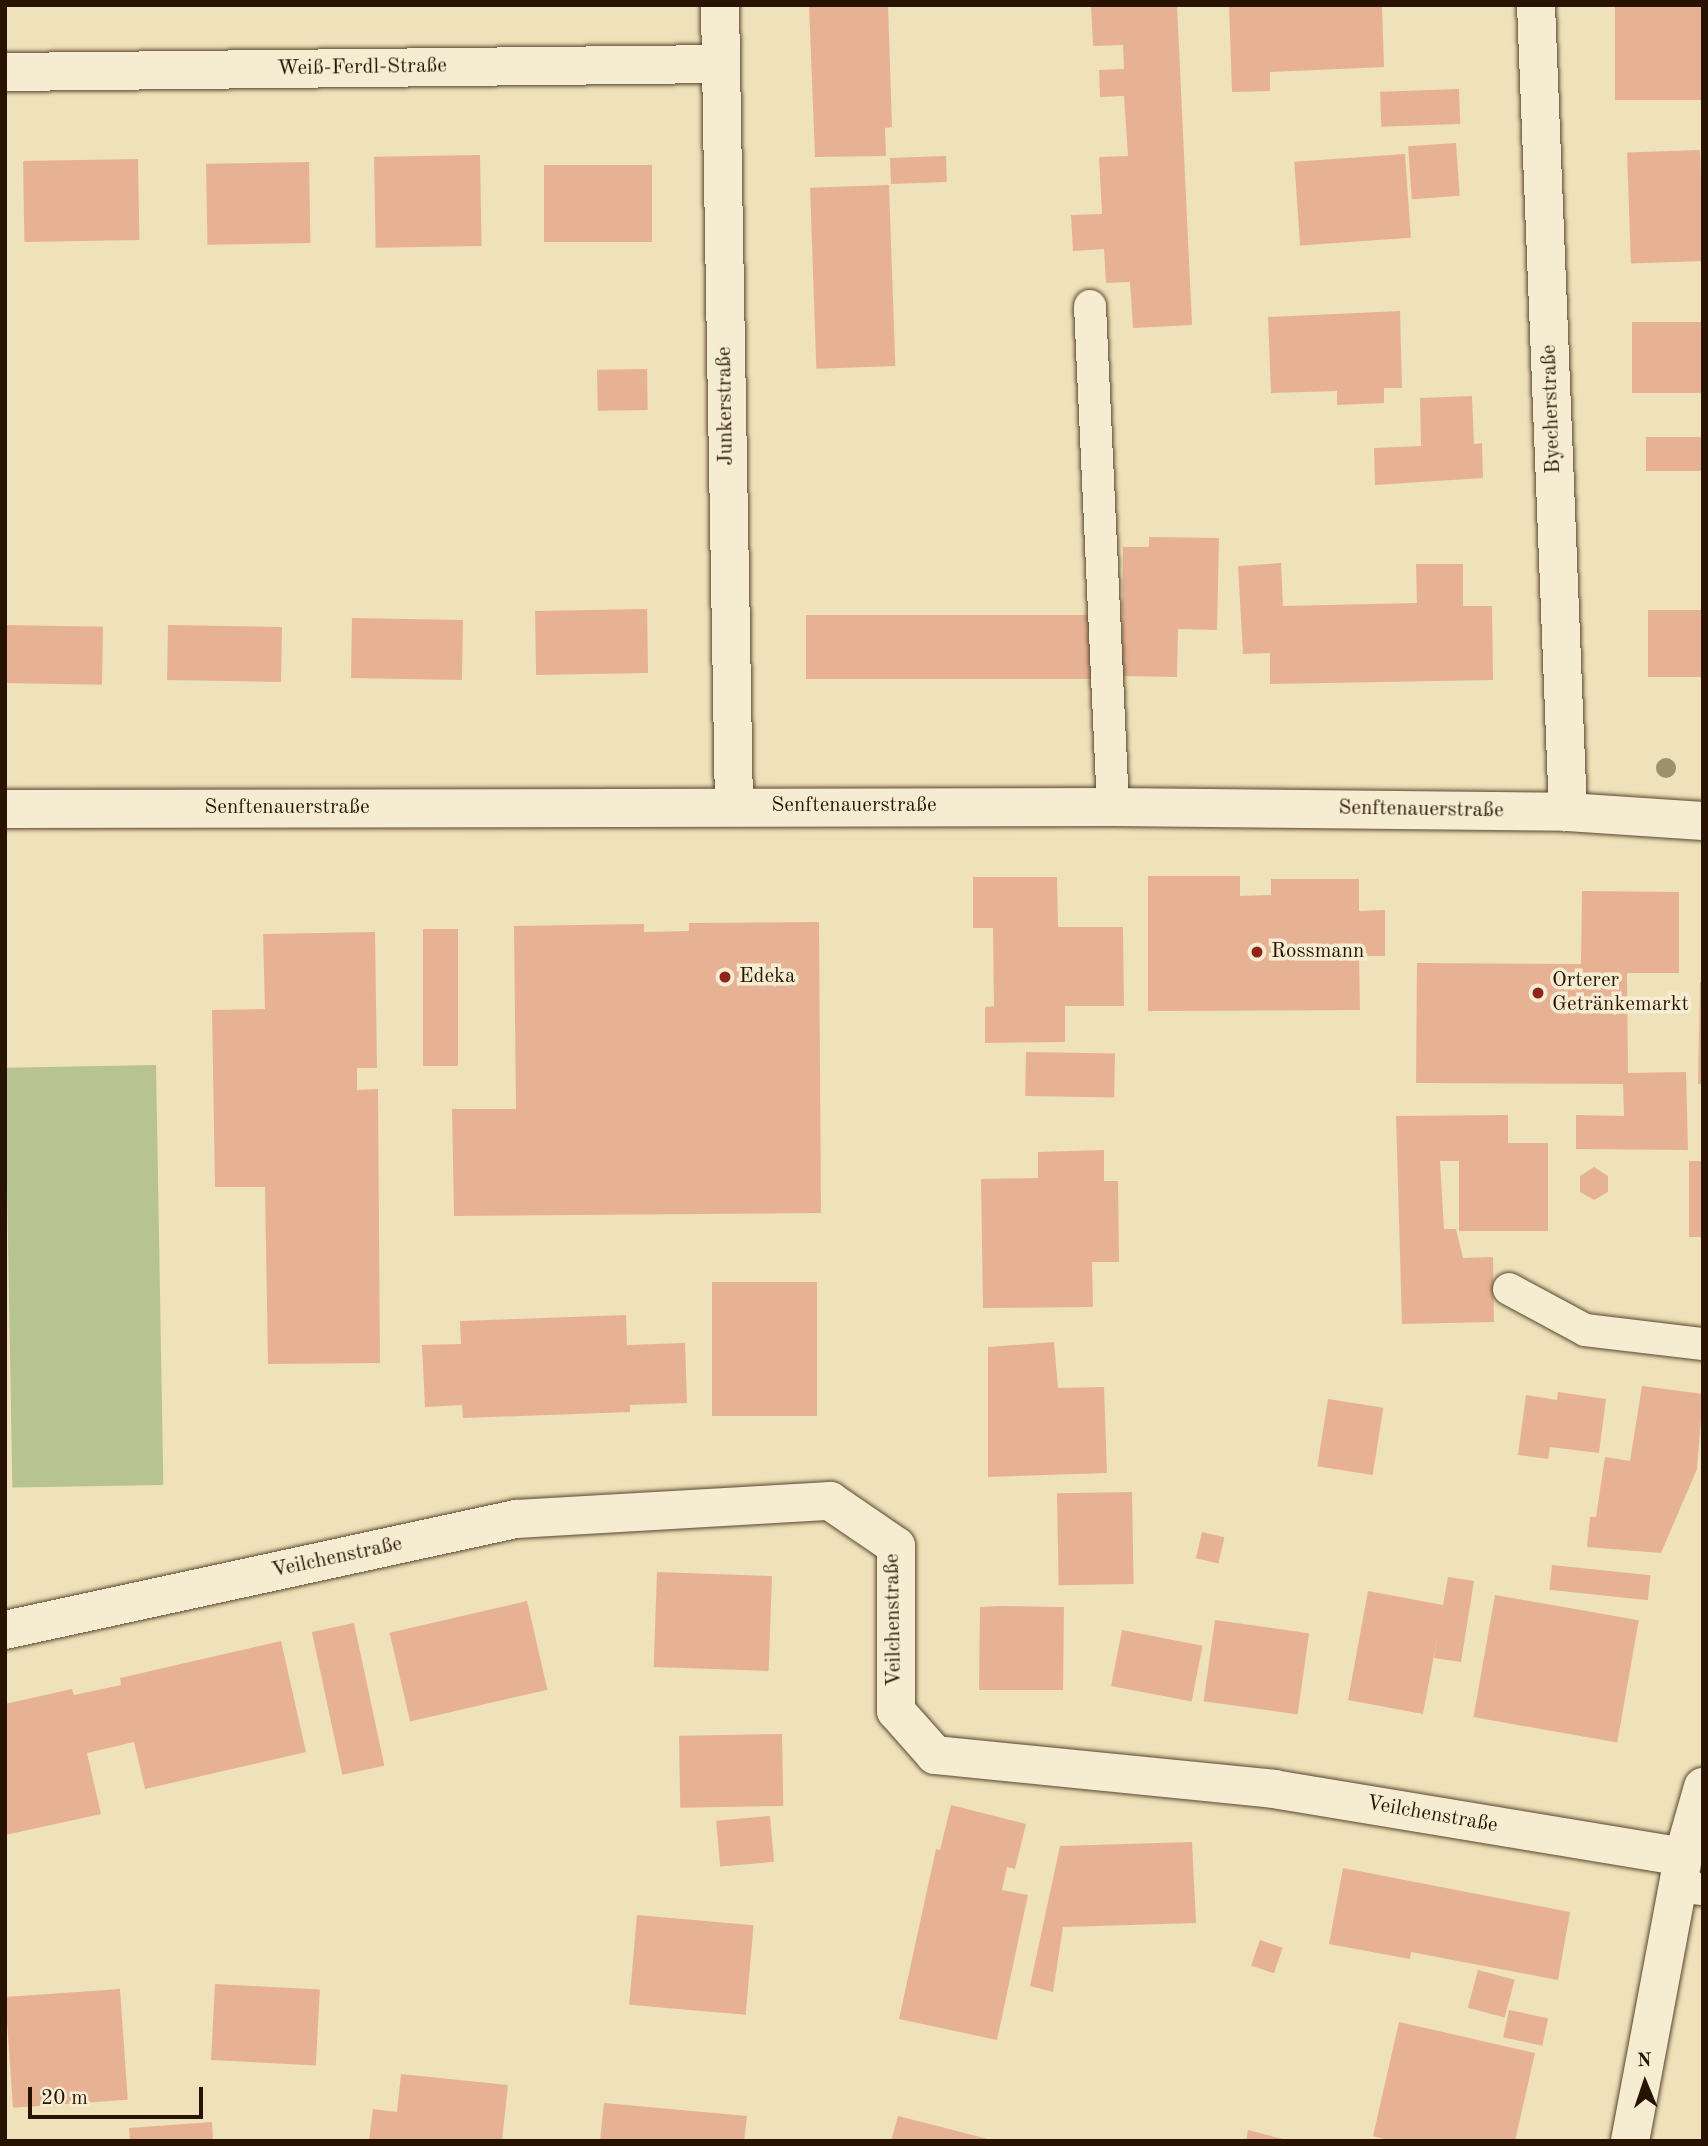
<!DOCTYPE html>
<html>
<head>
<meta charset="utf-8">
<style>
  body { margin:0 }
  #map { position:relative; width:1708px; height:2146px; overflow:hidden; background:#efe1ba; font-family:"Old Standard TT",serif }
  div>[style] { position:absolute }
  .green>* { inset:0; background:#b7c391; transform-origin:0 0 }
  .building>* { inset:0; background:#e7b294; transform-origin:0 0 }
  .roads { filter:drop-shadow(0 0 2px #59462e) drop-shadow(0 0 2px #59462e) }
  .service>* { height:32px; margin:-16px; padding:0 16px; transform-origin:16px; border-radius:16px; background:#f5ecd2 }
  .minor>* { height:38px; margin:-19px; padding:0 19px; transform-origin:19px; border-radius:19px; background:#f5ecd2 }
  .tertiary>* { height:38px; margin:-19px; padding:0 19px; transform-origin:19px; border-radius:19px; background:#f5ecd2 }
  .trees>* { width:20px; height:20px; margin:-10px; border-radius:50%; background:#9c9270 }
  .dots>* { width:19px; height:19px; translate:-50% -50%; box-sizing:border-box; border:4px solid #f5ecd2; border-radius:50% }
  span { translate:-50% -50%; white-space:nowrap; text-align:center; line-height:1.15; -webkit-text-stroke:7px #f5ecd2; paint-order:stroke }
  .street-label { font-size:21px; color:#271300 }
  .poi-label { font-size:21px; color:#271300 }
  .left { translate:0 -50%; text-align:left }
  .frame { position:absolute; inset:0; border:7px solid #271300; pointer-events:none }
  .north { position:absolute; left:1610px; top:2048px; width:70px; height:70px; -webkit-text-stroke:5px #f5ecd2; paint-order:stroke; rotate:358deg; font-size:19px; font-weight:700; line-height:28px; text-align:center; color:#271300 }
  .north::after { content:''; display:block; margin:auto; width:24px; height:32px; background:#271300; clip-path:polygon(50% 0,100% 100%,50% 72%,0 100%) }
  .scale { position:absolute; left:28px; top:2087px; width:175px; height:32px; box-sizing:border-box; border:4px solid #271300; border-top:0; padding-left:9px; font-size:21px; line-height:24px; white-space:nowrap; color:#271300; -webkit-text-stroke:5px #f5ecd2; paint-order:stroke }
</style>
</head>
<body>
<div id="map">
  <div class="green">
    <div style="left:156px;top:1065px;width:420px;height:151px;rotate:89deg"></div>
  </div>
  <div class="building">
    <div style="clip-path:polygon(809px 5px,888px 5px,892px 127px,885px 128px,886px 156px,815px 157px)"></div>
    <div style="clip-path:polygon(1091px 5px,1177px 5px,1192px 325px,1133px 328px,1130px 282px,1106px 283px,1104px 249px,1073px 251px,1071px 215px,1102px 214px,1099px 157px,1128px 156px,1124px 96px,1100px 97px,1099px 70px,1124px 69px,1123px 45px,1093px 46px)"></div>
    <div style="clip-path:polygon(1229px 5px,1382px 5px,1384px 67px,1270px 72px,1270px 91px,1232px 92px)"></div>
    <div style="left:1615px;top:5px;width:88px;height:95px"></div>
    <div style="left:1459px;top:89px;width:35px;height:79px;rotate:88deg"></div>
    <div style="left:1456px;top:143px;width:53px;height:48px;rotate:86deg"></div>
    <div style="left:1700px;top:150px;width:111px;height:73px;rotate:88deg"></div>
    <div style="left:1405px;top:154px;width:84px;height:111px;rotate:86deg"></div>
    <div style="left:480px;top:155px;width:91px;height:106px;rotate:89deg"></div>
    <div style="left:946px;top:156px;width:26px;height:56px;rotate:88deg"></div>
    <div style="left:138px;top:159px;width:81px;height:115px;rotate:89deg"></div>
    <div style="left:309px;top:162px;width:81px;height:103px;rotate:89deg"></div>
    <div style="left:544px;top:165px;width:108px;height:77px"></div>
    <div style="left:889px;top:185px;width:181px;height:79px;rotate:88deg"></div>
    <div style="clip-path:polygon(1400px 311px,1402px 388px,1384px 388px,1384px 403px,1337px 405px,1337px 391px,1271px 393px,1268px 317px)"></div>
    <div style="left:1632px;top:322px;width:71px;height:71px"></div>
    <div style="left:647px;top:369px;width:41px;height:50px;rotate:89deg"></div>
    <div style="clip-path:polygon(1472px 396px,1474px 444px,1482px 443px,1483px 478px,1375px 485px,1374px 448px,1421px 446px,1420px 398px)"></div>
    <div style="left:1703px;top:437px;width:34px;height:57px;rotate:90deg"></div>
    <div style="clip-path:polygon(1149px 537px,1219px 538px,1217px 630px,1178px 629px,1177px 677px,1122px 676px,1123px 547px,1149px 547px)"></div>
    <div style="clip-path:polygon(1281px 563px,1283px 606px,1417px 603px,1416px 564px,1463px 564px,1463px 606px,1492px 606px,1493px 680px,1270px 684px,1270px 653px,1243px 654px,1238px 566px)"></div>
    <div style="left:647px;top:609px;width:64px;height:112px;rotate:89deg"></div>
    <div style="left:1648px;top:610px;width:55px;height:67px"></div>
    <div style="left:1091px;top:615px;width:64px;height:285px;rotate:90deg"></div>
    <div style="left:352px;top:618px;width:111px;height:60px;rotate:1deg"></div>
    <div style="left:5px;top:625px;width:98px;height:58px;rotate:1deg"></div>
    <div style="left:168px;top:625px;width:114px;height:55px;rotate:1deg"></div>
    <div style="clip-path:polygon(1148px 876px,1240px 876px,1240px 896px,1271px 895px,1271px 879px,1359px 879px,1359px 911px,1385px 910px,1385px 956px,1359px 956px,1360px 1010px,1148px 1011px)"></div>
    <div style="clip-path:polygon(973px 877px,1057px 877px,1058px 927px,1123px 927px,1124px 1006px,1065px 1006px,1065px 1042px,985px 1043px,985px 1007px,994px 1006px,993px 928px,973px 928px)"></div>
    <div style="clip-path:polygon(1582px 891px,1679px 892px,1679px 973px,1627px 973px,1628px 1073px,1686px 1072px,1688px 1150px,1576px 1149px,1576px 1115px,1624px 1116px,1623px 1084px,1416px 1083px,1417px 963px,1581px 964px)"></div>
    <div style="clip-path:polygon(819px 922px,821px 1213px,454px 1216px,452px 1109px,516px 1109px,514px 926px,644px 924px,644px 932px,689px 931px,689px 923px)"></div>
    <div style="left:423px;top:929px;width:35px;height:137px"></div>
    <div style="clip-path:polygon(375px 932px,377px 1068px,357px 1068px,357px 1090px,378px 1089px,380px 1363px,268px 1364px,265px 1187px,215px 1187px,212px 1010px,265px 1009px,263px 934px)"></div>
    <div style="clip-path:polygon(1700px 982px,1703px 982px,1703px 1084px,1698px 1084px)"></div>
    <div style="left:1026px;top:1052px;width:89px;height:44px;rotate:1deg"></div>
    <div style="clip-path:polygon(1508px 1115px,1508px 1143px,1548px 1143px,1548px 1231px,1459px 1231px,1459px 1161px,1440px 1161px,1444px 1229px,1456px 1229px,1463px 1258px,1493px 1257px,1494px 1322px,1402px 1324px,1396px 1116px)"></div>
    <div style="clip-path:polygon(1104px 1150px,1104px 1181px,1118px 1181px,1119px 1262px,1092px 1262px,1093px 1307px,983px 1308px,981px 1179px,1038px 1178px,1038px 1152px)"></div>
    <div style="left:1689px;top:1161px;width:14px;height:76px"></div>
    <div style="clip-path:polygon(1594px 1167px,1608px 1176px,1608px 1192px,1594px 1200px,1580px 1192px,1580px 1176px)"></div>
    <div style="left:712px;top:1282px;width:105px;height:134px"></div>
    <div style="clip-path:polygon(626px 1315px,627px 1345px,685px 1343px,687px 1403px,630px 1405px,630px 1412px,463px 1418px,462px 1405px,425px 1407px,422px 1345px,461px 1344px,460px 1321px)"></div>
    <div style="clip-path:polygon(1054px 1342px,1058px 1388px,1104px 1387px,1107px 1473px,988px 1477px,988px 1347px)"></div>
    <div style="clip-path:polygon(1642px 1386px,1703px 1394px,1697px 1469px,1661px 1553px,1587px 1547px,1590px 1517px,1596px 1517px,1605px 1457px,1630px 1461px)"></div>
    <div style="clip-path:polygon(1558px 1392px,1606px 1399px,1599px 1453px,1550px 1447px,1548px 1459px,1518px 1455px,1526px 1395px,1557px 1400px)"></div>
    <div style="left:1328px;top:1399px;width:56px;height:68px;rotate:9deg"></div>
    <div style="left:1132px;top:1492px;width:92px;height:75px;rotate:89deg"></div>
    <div style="left:1202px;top:1532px;width:23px;height:27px;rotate:13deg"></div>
    <div style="left:1552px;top:1565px;width:99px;height:25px;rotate:6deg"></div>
    <div style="left:657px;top:1572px;width:115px;height:95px;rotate:2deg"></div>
    <div style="clip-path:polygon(1448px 1577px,1474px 1581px,1461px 1662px,1434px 1658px,1438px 1634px,1423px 1714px,1348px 1700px,1368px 1591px,1443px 1605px)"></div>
    <div style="left:1495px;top:1595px;width:146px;height:124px;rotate:10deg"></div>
    <div style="left:527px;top:1601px;width:91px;height:141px;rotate:77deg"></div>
    <div style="clip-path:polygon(1001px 1606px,1064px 1607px,1063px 1690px,979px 1690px,980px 1607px)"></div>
    <div style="left:1215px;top:1620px;width:95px;height:82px;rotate:8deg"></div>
    <div style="left:354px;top:1623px;width:146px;height:43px;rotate:78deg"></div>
    <div style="left:1122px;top:1630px;width:82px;height:57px;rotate:11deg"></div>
    <div style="clip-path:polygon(281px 1641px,306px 1752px,145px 1789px,134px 1742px,87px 1753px,101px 1814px,5px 1835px,5px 1704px,72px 1689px,74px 1695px,121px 1685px,120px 1678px)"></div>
    <div style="left:782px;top:1734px;width:72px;height:103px;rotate:89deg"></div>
    <div style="clip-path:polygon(951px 1805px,1026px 1824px,1015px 1869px,1007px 1867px,1002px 1890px,1028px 1895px,997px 2040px,899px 2019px,936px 1849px,940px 1850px)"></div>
    <div style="left:770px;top:1816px;width:46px;height:54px;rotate:85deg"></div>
    <div style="clip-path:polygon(1192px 1842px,1196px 1923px,1063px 1927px,1053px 1992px,1030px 1986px,1060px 1846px)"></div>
    <div style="clip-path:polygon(1343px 1868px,1570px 1912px,1558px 1980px,1411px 1952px,1410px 1959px,1329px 1944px)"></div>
    <div style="left:637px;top:1915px;width:117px;height:90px;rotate:5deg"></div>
    <div style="left:1260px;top:1940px;width:24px;height:27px;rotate:19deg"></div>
    <div style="left:1478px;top:1970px;width:38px;height:39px;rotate:15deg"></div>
    <div style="left:215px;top:1984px;width:105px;height:76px;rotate:3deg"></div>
    <div style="left:120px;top:1989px;width:111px;height:115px;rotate:86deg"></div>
    <div style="left:1509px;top:2010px;width:40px;height:28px;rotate:12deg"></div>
    <div style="clip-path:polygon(1399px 2022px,1535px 2053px,1515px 2141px,1392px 2141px,1373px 2136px)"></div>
    <div style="clip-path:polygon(401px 2074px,508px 2085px,502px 2141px,369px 2141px,373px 2109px,397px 2112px)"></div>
    <div style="clip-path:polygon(604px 2103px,747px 2116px,744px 2141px,600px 2141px)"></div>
    <div style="clip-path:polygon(898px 2116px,992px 2140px,991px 2141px,891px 2141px)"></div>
    <div style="clip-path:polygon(212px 2122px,213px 2141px,130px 2141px,129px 2128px)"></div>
    <div style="clip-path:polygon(1248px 2130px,1287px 2140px,1287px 2141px,1246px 2141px)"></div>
  </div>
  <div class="roads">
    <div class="service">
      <div style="left:1090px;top:306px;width:502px;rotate:87.37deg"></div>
      <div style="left:1509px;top:1289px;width:86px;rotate:28.3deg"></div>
      <div style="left:1585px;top:1330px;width:119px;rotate:6.8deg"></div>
      <div style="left:1677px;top:1886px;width:26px;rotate:7deg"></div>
    </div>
    <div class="minor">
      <div style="left:720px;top:5px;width:801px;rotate:89deg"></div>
      <div style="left:1536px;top:5px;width:808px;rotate:87.73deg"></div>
      <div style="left:5px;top:72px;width:714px;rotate:-0.64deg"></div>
      <div style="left:5px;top:1630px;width:523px;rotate:-12.26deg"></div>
      <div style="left:516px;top:1519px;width:315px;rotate:-3.3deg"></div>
      <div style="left:830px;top:1501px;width:80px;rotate:34.3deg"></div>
      <div style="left:896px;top:1546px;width:165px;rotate:90deg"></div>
      <div style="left:896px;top:1711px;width:59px;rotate:48.4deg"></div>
      <div style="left:935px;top:1755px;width:341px;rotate:5.7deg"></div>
      <div style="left:1274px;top:1789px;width:415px;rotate:9.4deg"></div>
      <div style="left:1630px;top:2141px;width:289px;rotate:-79.4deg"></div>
      <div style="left:1683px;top:1857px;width:73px;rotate:-74.1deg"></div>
    </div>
    <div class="tertiary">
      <div style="left:5px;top:809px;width:1108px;rotate:-0.1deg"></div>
      <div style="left:1113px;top:807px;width:455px;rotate:0.6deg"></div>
      <div style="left:1568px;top:812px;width:135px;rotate:3.8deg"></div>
    </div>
  </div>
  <div class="trees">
    <div style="left:1666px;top:768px"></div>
  </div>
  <div class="dots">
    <div style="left:1257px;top:952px;background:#8f2418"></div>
    <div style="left:725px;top:977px;background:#8f2418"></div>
    <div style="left:1538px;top:993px;background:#8f2418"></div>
  </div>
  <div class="street-label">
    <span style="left:362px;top:68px;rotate:-1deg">Weiß-Ferdl-Straße</span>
    <span style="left:726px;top:406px;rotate:-91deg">Junkerstraße</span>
    <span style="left:1552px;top:409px;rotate:-92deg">Byecherstraße</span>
    <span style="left:854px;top:806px">Senftenauerstraße</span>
    <span style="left:287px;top:808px">Senftenauerstraße</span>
    <span style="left:1421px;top:810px;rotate:1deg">Senftenauerstraße</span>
    <span style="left:337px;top:1558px;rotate:-12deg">Veilchenstraße</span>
    <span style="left:894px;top:1620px;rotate:-91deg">Veilchenstraße</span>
    <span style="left:1432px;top:1815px;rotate:10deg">Veilchenstraße</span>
  </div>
  <div class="poi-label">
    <span class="left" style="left:1271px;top:952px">Rossmann</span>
    <span class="left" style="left:739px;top:977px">Edeka</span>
    <span class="left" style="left:1552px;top:993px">Orterer<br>Getränkemarkt</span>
  </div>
  <div class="frame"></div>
  <div class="north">N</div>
  <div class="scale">20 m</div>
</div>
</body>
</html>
